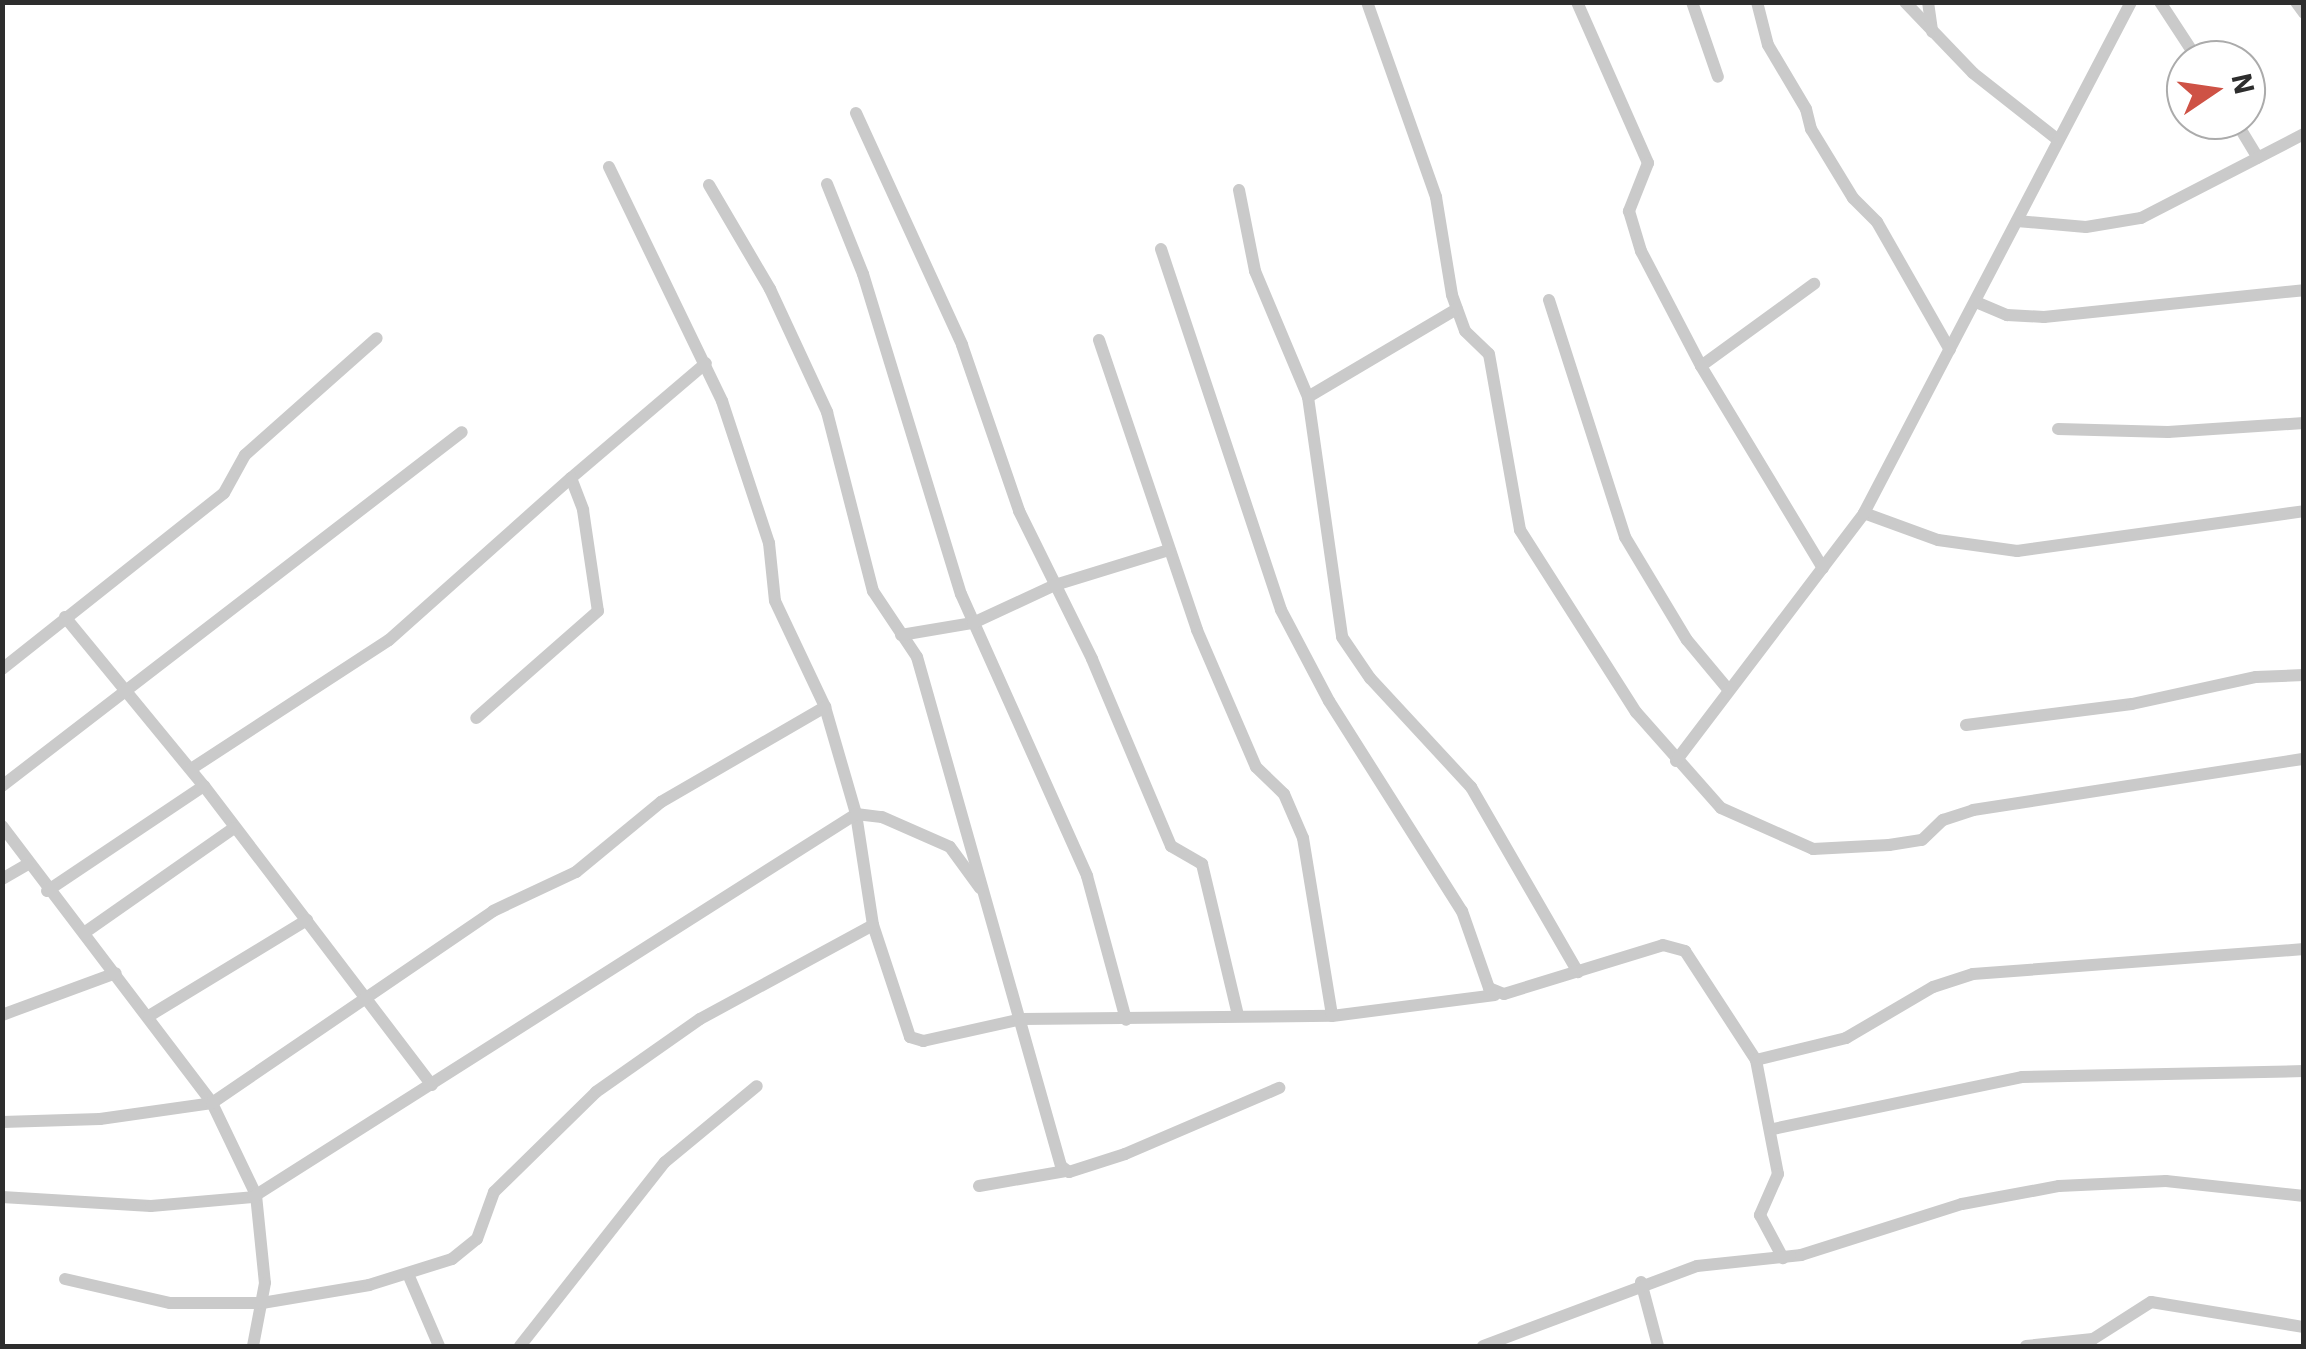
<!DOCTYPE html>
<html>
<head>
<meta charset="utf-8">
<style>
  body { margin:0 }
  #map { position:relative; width:2306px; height:1349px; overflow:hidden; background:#fff; font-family:"IBM Plex Sans",sans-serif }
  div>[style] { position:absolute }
  .minor>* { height:12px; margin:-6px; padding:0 6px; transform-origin:6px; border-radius:6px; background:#cacaca }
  span { translate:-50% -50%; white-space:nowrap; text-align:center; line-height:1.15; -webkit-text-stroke:10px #fff; paint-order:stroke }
  .frame { position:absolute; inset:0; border:5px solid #2d2d2d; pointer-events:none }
  .north { position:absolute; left:2166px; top:40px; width:100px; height:100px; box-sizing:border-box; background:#fff; border:2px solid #ababab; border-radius:50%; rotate:77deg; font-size:28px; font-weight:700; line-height:40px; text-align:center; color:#2d2d2d }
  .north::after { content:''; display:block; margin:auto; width:35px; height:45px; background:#ce5245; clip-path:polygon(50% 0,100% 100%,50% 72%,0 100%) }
</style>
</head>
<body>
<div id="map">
  <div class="minor">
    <div style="left:1367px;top:2px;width:207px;rotate:70.5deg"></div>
    <div style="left:1436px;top:197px;width:99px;rotate:80.7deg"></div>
    <div style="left:1452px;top:295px;width:38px;rotate:70deg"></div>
    <div style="left:1465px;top:331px;width:33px;rotate:44deg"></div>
    <div style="left:1489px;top:354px;width:179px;rotate:80deg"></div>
    <div style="left:1520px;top:530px;width:216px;rotate:57.5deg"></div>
    <div style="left:1636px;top:712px;width:128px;rotate:48.5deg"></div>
    <div style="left:1721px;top:808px;width:101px;rotate:24deg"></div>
    <div style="left:1813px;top:849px;width:76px;rotate:-3deg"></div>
    <div style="left:1889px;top:845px;width:33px;rotate:-9deg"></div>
    <div style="left:1922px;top:840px;width:29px;rotate:-44deg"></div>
    <div style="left:1943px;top:820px;width:32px;rotate:-18deg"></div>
    <div style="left:1973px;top:810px;width:335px;rotate:-8.8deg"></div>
    <div style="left:1577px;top:2px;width:176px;rotate:66.2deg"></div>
    <div style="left:1648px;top:163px;width:52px;rotate:111.6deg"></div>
    <div style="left:1629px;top:211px;width:42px;rotate:73.3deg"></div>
    <div style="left:1641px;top:251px;width:130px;rotate:62.4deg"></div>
    <div style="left:1701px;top:366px;width:236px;rotate:58.9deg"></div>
    <div style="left:1692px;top:2px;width:79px;rotate:70.9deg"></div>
    <div style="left:1757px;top:2px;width:44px;rotate:75.7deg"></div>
    <div style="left:1768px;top:45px;width:74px;rotate:59.3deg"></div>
    <div style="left:1806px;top:109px;width:21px;rotate:76deg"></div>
    <div style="left:1811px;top:129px;width:81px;rotate:58.7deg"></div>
    <div style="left:1853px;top:198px;width:34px;rotate:45deg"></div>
    <div style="left:1877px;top:222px;width:147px;rotate:60.3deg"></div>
    <div style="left:1905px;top:2px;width:98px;rotate:46.2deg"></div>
    <div style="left:1973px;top:73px;width:108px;rotate:38.2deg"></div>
    <div style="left:1928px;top:2px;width:30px;rotate:82deg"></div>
    <div style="left:2160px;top:2px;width:69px;rotate:56.8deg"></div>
    <div style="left:2296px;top:2px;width:14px;rotate:54deg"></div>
    <div style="left:856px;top:113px;width:255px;rotate:65.4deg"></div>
    <div style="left:962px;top:345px;width:176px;rotate:71deg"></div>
    <div style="left:1019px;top:511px;width:165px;rotate:63.7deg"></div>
    <div style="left:1092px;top:659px;width:203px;rotate:67.1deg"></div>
    <div style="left:1171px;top:846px;width:36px;rotate:30deg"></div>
    <div style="left:1202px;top:864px;width:155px;rotate:76.6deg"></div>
    <div style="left:2235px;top:120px;width:44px;rotate:58.8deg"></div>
    <div style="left:609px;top:167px;width:260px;rotate:64.2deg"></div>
    <div style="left:722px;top:401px;width:150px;rotate:71.7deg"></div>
    <div style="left:769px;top:543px;width:58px;rotate:84.1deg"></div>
    <div style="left:775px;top:601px;width:117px;rotate:64.7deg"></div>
    <div style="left:825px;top:707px;width:111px;rotate:73.8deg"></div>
    <div style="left:856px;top:814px;width:112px;rotate:81.3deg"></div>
    <div style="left:873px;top:925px;width:118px;rotate:71.7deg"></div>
    <div style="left:910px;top:1037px;width:14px;rotate:17deg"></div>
    <div style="left:923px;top:1041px;width:101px;rotate:-12.5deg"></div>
    <div style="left:1022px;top:1019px;width:310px;rotate:-0.6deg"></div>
    <div style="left:1332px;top:1016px;width:164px;rotate:-7.3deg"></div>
    <div style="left:827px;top:184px;width:97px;rotate:68.2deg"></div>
    <div style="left:863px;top:274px;width:335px;rotate:73deg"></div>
    <div style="left:961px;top:594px;width:309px;rotate:65.9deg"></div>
    <div style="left:1087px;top:876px;width:149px;rotate:74.8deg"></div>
    <div style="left:709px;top:185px;width:121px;rotate:59.6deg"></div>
    <div style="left:770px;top:289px;width:136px;rotate:65.1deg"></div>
    <div style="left:827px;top:412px;width:185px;rotate:75.6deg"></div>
    <div style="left:873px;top:591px;width:79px;rotate:56.3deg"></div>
    <div style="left:917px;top:657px;width:529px;rotate:74.2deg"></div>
    <div style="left:1061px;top:1166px;width:10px;rotate:37deg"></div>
    <div style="left:1069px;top:1172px;width:59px;rotate:-17.8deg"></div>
    <div style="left:1125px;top:1154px;width:168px;rotate:-23.2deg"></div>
    <div style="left:1239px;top:190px;width:83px;rotate:78.8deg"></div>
    <div style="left:1255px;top:271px;width:137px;rotate:67.2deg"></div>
    <div style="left:1308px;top:397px;width:242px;rotate:81.9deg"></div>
    <div style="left:1342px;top:637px;width:50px;rotate:55.7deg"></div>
    <div style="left:1370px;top:678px;width:149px;rotate:47.2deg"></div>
    <div style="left:1471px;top:787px;width:214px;rotate:60deg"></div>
    <div style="left:2017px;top:221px;width:69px;rotate:5deg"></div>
    <div style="left:2086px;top:227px;width:56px;rotate:-9.3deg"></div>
    <div style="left:2141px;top:218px;width:183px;rotate:-27.3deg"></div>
    <div style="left:1161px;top:249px;width:380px;rotate:71.6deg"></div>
    <div style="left:1281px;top:610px;width:103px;rotate:62.2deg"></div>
    <div style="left:1329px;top:701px;width:249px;rotate:57.7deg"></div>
    <div style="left:1462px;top:911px;width:82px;rotate:70.7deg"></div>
    <div style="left:1489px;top:988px;width:16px;rotate:22deg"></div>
    <div style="left:1504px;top:994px;width:166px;rotate:-17.1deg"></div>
    <div style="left:1663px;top:945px;width:23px;rotate:15deg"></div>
    <div style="left:1685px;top:951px;width:130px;rotate:56.9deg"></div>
    <div style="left:1756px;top:1060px;width:116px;rotate:79.1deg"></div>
    <div style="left:1778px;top:1174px;width:45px;rotate:113.7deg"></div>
    <div style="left:1760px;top:1215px;width:49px;rotate:61.9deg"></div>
    <div style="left:1549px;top:300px;width:249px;rotate:72.2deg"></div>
    <div style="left:1625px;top:537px;width:120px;rotate:59deg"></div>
    <div style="left:1687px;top:640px;width:62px;rotate:50.2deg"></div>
    <div style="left:1976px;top:302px;width:34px;rotate:23deg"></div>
    <div style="left:2007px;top:315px;width:37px;rotate:3deg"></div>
    <div style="left:2044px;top:317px;width:261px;rotate:-5.9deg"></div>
    <div style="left:1099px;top:340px;width:306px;rotate:71.3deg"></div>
    <div style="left:1197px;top:630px;width:149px;rotate:66.7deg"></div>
    <div style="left:1256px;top:767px;width:39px;rotate:44deg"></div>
    <div style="left:1284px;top:794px;width:48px;rotate:66.6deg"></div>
    <div style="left:1303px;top:838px;width:180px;rotate:80.7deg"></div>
    <div style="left:1701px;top:366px;width:140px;rotate:-36deg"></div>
    <div style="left:1308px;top:397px;width:173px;rotate:-30.6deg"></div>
    <div style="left:2058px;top:429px;width:110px;rotate:1.6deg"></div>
    <div style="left:2168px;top:432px;width:136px;rotate:-3.8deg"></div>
    <div style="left:571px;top:478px;width:177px;rotate:-40.4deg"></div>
    <div style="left:1864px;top:513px;width:79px;rotate:20deg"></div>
    <div style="left:1938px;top:540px;width:80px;rotate:7.9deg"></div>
    <div style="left:2017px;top:551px;width:290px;rotate:-7.9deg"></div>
    <div style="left:65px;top:617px;width:219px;rotate:50.6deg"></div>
    <div style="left:204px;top:786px;width:376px;rotate:52.7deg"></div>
    <div style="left:901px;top:635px;width:73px;rotate:-9.5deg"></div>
    <div style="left:973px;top:623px;width:90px;rotate:-24.9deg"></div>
    <div style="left:1055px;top:585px;width:119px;rotate:-17.1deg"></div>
    <div style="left:2px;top:669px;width:283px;rotate:-38.4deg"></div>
    <div style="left:224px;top:493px;width:43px;rotate:-61.1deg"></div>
    <div style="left:245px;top:455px;width:176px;rotate:-41.6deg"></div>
    <div style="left:1966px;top:725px;width:167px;rotate:-7.2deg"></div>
    <div style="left:2132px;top:704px;width:127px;rotate:-12.3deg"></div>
    <div style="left:2256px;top:677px;width:48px;rotate:-2.4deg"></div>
    <div style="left:1676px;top:761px;width:311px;rotate:-52.8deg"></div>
    <div style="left:1864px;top:513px;width:577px;rotate:-62.41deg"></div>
    <div style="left:191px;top:769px;width:236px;rotate:-33.1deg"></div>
    <div style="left:389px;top:640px;width:244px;rotate:-41.7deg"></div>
    <div style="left:571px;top:478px;width:34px;rotate:69deg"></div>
    <div style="left:583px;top:510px;width:102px;rotate:81.6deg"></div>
    <div style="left:598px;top:611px;width:162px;rotate:138.7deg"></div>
    <div style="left:2px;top:786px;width:580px;rotate:-37.58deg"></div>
    <div style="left:2px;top:826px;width:348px;rotate:52.8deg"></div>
    <div style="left:212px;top:1103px;width:102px;rotate:64.4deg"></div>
    <div style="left:256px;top:1195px;width:88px;rotate:84.2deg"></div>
    <div style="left:265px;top:1283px;width:64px;rotate:100.8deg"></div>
    <div style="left:2px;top:879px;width:28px;rotate:-30deg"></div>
    <div style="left:47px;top:891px;width:189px;rotate:-33.8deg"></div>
    <div style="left:84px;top:933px;width:183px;rotate:-35deg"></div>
    <div style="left:2px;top:1015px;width:121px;rotate:-20.2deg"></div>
    <div style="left:149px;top:1016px;width:185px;rotate:-31.3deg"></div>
    <div style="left:1756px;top:1060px;width:93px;rotate:-13.7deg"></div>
    <div style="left:1846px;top:1038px;width:101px;rotate:-30.4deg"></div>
    <div style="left:1933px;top:987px;width:42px;rotate:-18deg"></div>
    <div style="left:1973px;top:974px;width:332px;rotate:-4.3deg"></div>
    <div style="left:2px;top:1122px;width:98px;rotate:-1.8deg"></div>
    <div style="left:100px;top:1119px;width:113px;rotate:-8.1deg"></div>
    <div style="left:212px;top:1103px;width:340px;rotate:-34.3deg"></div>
    <div style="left:493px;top:911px;width:92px;rotate:-25.2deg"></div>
    <div style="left:576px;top:872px;width:110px;rotate:-39.5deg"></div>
    <div style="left:661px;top:802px;width:190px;rotate:-30.1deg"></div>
    <div style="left:1773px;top:1129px;width:254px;rotate:-11.8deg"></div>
    <div style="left:2022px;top:1077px;width:282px;rotate:-1.2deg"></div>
    <div style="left:979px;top:1186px;width:88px;rotate:-9.8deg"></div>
    <div style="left:2px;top:1197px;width:149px;rotate:3.5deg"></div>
    <div style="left:151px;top:1206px;width:102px;rotate:-5deg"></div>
    <div style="left:253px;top:1197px;width:714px;rotate:-32.42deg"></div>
    <div style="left:856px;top:814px;width:26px;rotate:7deg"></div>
    <div style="left:882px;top:817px;width:74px;rotate:23.8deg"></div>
    <div style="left:950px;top:847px;width:51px;rotate:53.8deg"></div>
    <div style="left:408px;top:1274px;width:78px;rotate:66.7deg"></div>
    <div style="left:65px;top:1279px;width:108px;rotate:12.9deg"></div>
    <div style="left:170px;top:1303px;width:92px"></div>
    <div style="left:262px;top:1303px;width:109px;rotate:-9.5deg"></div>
    <div style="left:369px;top:1285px;width:87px;rotate:-17.4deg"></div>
    <div style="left:452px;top:1259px;width:32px;rotate:-39deg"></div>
    <div style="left:477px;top:1239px;width:50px;rotate:-70.1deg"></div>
    <div style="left:494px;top:1192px;width:143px;rotate:-44.4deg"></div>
    <div style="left:596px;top:1092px;width:127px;rotate:-35.1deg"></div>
    <div style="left:700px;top:1019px;width:197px;rotate:-28.5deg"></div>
    <div style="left:1641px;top:1282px;width:66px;rotate:75.1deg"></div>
    <div style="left:520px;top:1346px;width:234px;rotate:-51.8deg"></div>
    <div style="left:665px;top:1162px;width:119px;rotate:-39.6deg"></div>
    <div style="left:1483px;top:1346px;width:228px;rotate:-20.5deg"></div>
    <div style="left:1697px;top:1266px;width:105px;rotate:-6deg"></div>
    <div style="left:1801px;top:1255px;width:169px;rotate:-17.6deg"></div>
    <div style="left:1962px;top:1204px;width:99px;rotate:-10.5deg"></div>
    <div style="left:2059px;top:1186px;width:107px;rotate:-2.7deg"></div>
    <div style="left:2166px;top:1181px;width:139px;rotate:6.2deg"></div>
    <div style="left:2026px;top:1346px;width:67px;rotate:-6deg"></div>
    <div style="left:2093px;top:1339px;width:69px;rotate:-32.5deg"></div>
    <div style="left:2151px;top:1302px;width:155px;rotate:9.3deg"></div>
  </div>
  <div class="frame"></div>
  <div class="north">N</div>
</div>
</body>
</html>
